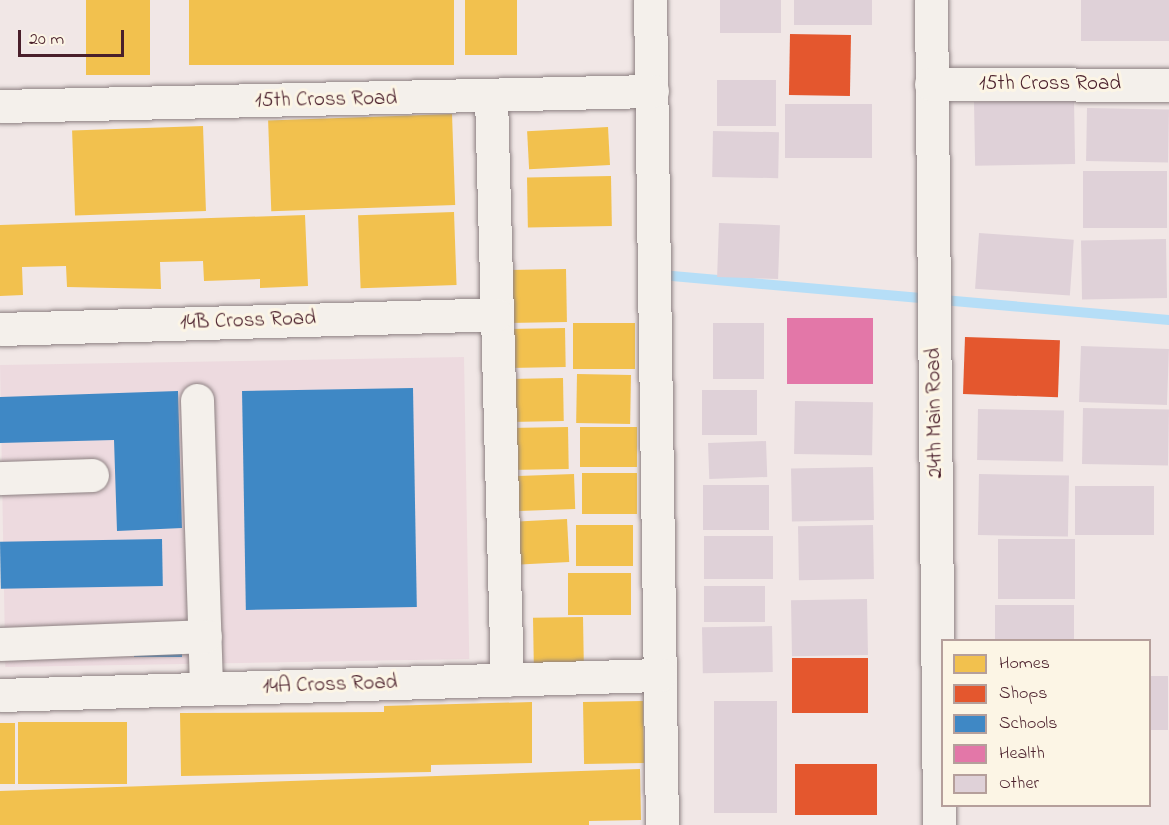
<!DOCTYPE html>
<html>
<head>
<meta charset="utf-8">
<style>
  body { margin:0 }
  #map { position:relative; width:1169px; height:825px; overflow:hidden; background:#f1e7e6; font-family:"Indie Flower",sans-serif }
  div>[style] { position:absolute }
  .built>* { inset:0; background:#eddadf; transform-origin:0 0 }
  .homes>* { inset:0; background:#f2c14e; transform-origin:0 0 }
  .shops>* { inset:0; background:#e4572e; transform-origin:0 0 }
  .schools>* { inset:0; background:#3f88c5; transform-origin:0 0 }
  .health>* { inset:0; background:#e377a8; transform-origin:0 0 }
  .stream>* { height:10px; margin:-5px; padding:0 5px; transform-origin:5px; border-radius:5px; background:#b6def7 }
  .building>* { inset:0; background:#dfd1d8; transform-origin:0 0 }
  .roads { filter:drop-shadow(0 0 2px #8d8182) drop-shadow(0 0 2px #8d8182) }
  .minor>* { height:33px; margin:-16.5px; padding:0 16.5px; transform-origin:16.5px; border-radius:16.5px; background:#f4f0eb }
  span { translate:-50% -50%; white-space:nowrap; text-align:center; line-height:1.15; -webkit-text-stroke:6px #fcf5e5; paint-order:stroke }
  .street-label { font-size:21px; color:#4a1f2b }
  .legend { position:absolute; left:941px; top:639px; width:210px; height:168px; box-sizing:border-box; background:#fcf5e5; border:2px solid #b59f9b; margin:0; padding:8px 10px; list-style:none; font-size:18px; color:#4a1f2b }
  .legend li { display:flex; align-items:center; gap:12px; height:30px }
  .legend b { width:30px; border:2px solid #b59f9b }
  .scale { position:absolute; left:18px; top:30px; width:106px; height:27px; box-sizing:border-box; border:3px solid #4a1f2b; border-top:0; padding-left:8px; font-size:18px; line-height:21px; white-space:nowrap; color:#4a1f2b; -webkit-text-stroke:4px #fcf5e5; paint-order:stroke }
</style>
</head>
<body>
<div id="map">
  <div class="built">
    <div style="left:464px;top:357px;width:302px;height:464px;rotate:89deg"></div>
  </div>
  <div class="homes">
    <div style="left:86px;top:0;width:64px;height:75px"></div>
    <div style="left:189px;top:0;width:265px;height:65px"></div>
    <div style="left:465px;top:0;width:52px;height:55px"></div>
    <div style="left:452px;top:114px;width:91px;height:184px;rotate:88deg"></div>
    <div style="left:203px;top:126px;width:85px;height:131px;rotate:88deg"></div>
    <div style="left:608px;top:127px;width:38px;height:81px;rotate:87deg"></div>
    <div style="left:611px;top:176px;width:50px;height:84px;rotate:89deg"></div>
    <div style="left:454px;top:212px;width:73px;height:96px;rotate:88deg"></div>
    <div style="clip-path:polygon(305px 215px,308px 286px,260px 288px,260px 279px,204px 281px,203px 261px,160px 262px,161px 289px,67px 287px,66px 266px,22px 267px,23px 295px,0 296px,0 225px)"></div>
    <div style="left:566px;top:269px;width:53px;height:59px;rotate:89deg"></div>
    <div style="left:573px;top:323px;width:62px;height:46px"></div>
    <div style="left:565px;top:328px;width:39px;height:57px;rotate:89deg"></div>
    <div style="left:577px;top:374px;width:54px;height:49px;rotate:1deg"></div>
    <div style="left:563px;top:378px;width:43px;height:55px;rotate:89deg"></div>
    <div style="left:568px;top:427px;width:42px;height:60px;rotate:89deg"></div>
    <div style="left:580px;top:427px;width:57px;height:40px"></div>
    <div style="left:582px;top:473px;width:55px;height:41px"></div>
    <div style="left:574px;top:474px;width:35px;height:63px;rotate:88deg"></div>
    <div style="left:567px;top:519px;width:43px;height:54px;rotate:87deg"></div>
    <div style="left:576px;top:525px;width:57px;height:41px"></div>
    <div style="left:568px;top:573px;width:63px;height:42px"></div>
    <div style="left:583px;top:617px;width:46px;height:50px;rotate:89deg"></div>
    <div style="left:643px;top:701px;width:62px;height:60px;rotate:89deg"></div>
    <div style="clip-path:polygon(532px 702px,532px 763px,431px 765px,431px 772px,181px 776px,180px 713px,384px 712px,384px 706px)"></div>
    <div style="left:18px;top:722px;width:109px;height:62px"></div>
    <div style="left:0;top:723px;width:15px;height:61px"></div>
    <div style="clip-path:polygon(640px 769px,641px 820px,589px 821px,589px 825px,0 825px,0 791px)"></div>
  </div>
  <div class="shops">
    <div style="left:790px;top:34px;width:61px;height:61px;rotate:1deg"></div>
    <div style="left:965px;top:337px;width:95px;height:57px;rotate:2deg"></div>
    <div style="left:868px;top:658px;width:55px;height:76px;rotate:90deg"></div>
    <div style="left:795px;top:764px;width:82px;height:51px"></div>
  </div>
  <div class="schools">
    <div style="left:413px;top:388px;width:219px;height:171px;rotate:89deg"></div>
    <div style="clip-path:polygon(178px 391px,182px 528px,117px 531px,114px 440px,0 443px,0 397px)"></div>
    <div style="left:162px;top:539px;width:47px;height:162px;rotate:89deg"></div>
    <div style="left:134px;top:643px;width:48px;height:14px"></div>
  </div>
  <div class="health">
    <div style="left:873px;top:318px;width:66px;height:86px;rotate:90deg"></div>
  </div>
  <div class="stream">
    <div style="left:661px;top:275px;width:510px;rotate:5.06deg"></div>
  </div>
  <div class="building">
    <div style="left:720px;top:0;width:61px;height:33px"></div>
    <div style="left:794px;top:0;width:78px;height:25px"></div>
    <div style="left:1081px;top:0;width:88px;height:41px"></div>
    <div style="left:717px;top:80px;width:59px;height:46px"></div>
    <div style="left:1074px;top:100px;width:64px;height:100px;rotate:89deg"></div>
    <div style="left:785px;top:104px;width:87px;height:54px"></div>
    <div style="left:1087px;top:108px;width:82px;height:53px;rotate:1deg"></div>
    <div style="left:713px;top:131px;width:66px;height:46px;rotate:1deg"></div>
    <div style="left:1083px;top:171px;width:84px;height:57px"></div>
    <div style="left:719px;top:223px;width:61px;height:54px;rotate:2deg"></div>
    <div style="left:979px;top:233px;width:95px;height:56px;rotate:4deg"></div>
    <div style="left:1166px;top:239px;width:59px;height:85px;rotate:89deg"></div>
    <div style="left:713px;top:323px;width:51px;height:56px"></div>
    <div style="left:1081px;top:346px;width:88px;height:56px;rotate:2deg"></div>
    <div style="left:757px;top:390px;width:45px;height:55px;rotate:90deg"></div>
    <div style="left:795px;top:401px;width:78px;height:53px;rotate:1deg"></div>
    <div style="left:1083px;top:408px;width:86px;height:56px;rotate:1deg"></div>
    <div style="left:978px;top:409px;width:86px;height:51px;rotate:1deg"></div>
    <div style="left:766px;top:441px;width:36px;height:58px;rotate:88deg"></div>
    <div style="left:873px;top:467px;width:53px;height:82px;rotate:89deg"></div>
    <div style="left:979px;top:474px;width:90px;height:61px;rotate:1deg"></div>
    <div style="left:703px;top:485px;width:66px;height:45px"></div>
    <div style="left:1075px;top:486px;width:79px;height:49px"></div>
    <div style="left:873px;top:525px;width:54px;height:75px;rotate:89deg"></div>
    <div style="left:773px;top:536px;width:43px;height:69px;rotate:90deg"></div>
    <div style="left:998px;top:539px;width:77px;height:60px"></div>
    <div style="left:765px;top:586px;width:36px;height:61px;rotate:90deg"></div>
    <div style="left:867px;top:599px;width:56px;height:76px;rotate:89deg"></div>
    <div style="left:995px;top:605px;width:79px;height:35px"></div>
    <div style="left:772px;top:626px;width:46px;height:70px;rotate:89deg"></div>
    <div style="left:1168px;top:676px;width:54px;height:18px;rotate:90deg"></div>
    <div style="left:714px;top:701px;width:63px;height:112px"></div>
  </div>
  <div class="roads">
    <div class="minor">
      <div style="left:650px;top:0;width:825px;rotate:89.17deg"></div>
      <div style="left:931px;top:0;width:825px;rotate:89.44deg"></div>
      <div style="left:931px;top:84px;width:238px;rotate:0.2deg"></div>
      <div style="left:491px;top:97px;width:583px;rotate:88.43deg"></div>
      <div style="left:0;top:106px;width:652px;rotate:-1.32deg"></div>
      <div style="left:0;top:329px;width:496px;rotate:-1.7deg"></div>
      <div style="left:197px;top:400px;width:289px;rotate:88.2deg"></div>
      <div style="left:0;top:478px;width:92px;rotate:-1.9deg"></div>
      <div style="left:0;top:644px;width:205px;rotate:-2.2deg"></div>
      <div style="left:0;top:695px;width:660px;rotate:-1.74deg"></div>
    </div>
  </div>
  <div class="street-label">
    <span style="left:1050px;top:84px">15th Cross Road</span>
    <span style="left:326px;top:100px;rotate:-1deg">15th Cross Road</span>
    <span style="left:248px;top:321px;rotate:-2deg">14B Cross Road</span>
    <span style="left:935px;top:413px;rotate:-91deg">24th Main Road</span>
    <span style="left:330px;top:685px;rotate:-2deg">14A Cross Road</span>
  </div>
  <ul class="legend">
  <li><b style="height:16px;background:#f2c14e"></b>Homes</li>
  <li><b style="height:16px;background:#e4572e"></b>Shops</li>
  <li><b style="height:16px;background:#3f88c5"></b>Schools</li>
  <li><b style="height:16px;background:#e377a8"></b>Health</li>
  <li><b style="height:16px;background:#dfd1d8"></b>Other</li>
  </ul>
  <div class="scale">20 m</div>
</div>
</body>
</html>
